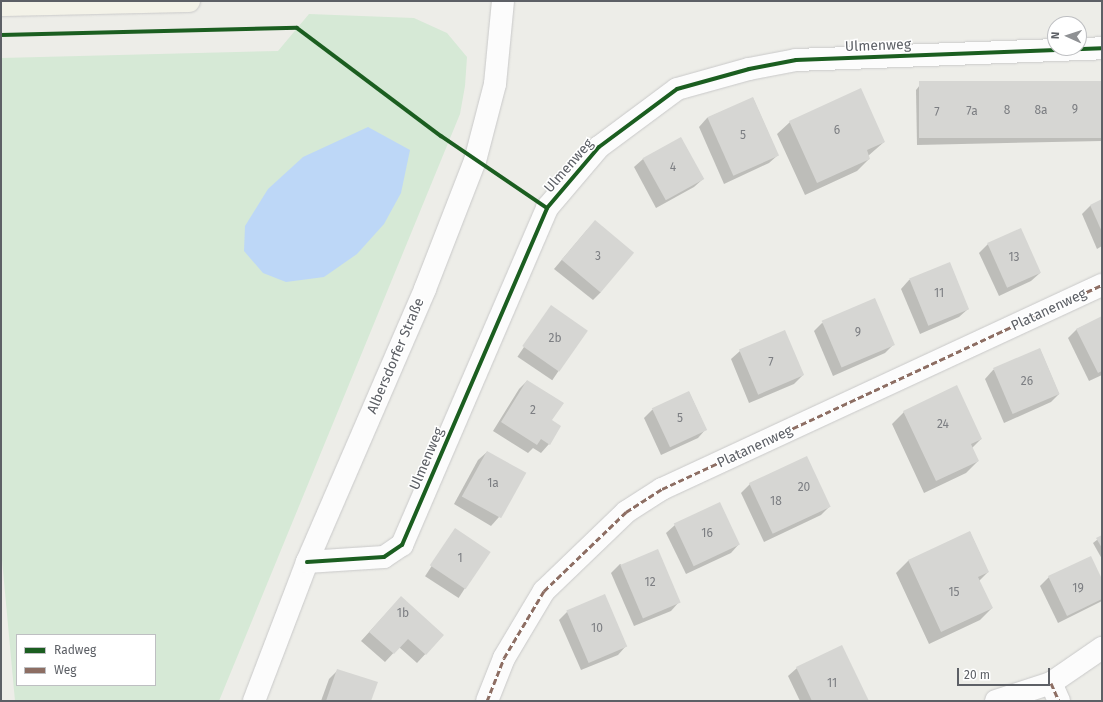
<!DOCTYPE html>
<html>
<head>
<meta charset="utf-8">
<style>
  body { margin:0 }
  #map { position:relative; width:1103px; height:702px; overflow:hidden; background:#edede8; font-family:"Fira Sans",sans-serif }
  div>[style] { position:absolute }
  .green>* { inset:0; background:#d6e9d6 }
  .water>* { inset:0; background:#bdd7f7 }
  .shadow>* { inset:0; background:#0003; transform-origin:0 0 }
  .building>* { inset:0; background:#d6d6d3; transform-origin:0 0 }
  .roads { filter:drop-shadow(0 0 1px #c9c9c9) drop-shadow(0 0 1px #c9c9c9) }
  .minor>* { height:22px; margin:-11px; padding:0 11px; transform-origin:11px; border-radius:11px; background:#fcfcfc }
  .major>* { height:22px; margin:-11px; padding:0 11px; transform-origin:11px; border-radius:11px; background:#f3f2e8 }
  .quiet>* { height:3px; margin-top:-1.5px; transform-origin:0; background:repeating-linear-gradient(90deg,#8d6e63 0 6px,transparent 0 9px) }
  .cycleway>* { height:4px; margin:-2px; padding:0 2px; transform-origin:2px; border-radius:2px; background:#1b5e20 }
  span { translate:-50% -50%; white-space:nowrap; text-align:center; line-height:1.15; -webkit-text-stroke:3px #fff; paint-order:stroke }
  .number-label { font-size:12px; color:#7c7e82 }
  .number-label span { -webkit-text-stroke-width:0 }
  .street-label { font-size:14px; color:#5d6066 }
  .frame { position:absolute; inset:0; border:2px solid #5d6066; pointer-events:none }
  .legend { position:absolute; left:16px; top:634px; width:140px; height:52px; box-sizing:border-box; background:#fff; border:1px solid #bebfc2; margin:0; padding:5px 7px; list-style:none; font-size:12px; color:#5d6066 }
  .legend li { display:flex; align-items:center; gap:8px; height:20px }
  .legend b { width:20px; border:1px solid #bebfc2 }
  .north { position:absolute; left:1047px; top:16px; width:40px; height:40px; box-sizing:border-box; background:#fff; border:1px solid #bebfc2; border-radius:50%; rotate:273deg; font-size:11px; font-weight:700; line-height:16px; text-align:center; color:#5d6066 }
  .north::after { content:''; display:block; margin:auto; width:14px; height:18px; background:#8f9194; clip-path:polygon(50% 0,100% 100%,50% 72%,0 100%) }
  .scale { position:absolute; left:957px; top:668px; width:93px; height:18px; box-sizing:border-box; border:2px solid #5d6066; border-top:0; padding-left:5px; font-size:12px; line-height:14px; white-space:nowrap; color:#5d6066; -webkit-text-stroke:3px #fff; paint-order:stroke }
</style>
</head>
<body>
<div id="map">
  <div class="green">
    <div style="clip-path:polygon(evenodd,309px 14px,414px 18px,447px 33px,467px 57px,465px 86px,460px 114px,219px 701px,15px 701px,1px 549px,1px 58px,278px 51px,309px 14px,17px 635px,155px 635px,155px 685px,17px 685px,17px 635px)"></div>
  </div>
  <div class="water">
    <div style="clip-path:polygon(368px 127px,410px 150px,401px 193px,384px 224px,357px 254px,324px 277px,286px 282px,263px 273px,244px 251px,245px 226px,268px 189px,303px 157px)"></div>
  </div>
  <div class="shadow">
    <div style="clip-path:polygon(1102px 81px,1102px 141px,917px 145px,916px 90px,920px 85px)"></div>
    <div style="clip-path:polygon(753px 98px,778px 155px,769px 163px,724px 184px,699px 127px,707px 118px)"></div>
    <div style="clip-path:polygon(790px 122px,884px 142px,868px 156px,869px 159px,857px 171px,805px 195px,777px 134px)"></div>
    <div style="clip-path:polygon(643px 159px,703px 179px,694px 187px,656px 208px,634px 167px)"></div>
    <div style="clip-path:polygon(1102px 200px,1102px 246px,1097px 249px,1082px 214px,1090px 206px)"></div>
    <div style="clip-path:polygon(587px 230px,601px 292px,593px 300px,554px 269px)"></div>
    <div style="clip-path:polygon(988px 244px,1040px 273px,1031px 281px,999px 296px,979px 253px)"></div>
    <div style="clip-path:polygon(949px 264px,968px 309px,959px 317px,920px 334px,901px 289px,909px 280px)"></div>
    <div style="left:551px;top:307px;width:42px;height:60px;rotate:34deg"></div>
    <div style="clip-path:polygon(1102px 317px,1102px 375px,1089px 381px,1068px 338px,1077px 329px)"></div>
    <div style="clip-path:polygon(822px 323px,894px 344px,885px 353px,833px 376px,814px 331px)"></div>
    <div style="clip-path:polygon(1040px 349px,1059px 394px,1051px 402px,1004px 423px,985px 379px,993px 370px)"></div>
    <div style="clip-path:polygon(740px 351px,803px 375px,794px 384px,749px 403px,731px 359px)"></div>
    <div style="clip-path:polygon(527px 381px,551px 420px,549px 444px,541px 453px,533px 448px,528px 453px,493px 431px,519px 389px)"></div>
    <div style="clip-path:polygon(689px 392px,706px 429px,698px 438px,661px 455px,644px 418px,652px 410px)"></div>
    <div style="clip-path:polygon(904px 412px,981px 439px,972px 448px,978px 461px,966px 473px,924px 493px,892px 424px)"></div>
    <div style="clip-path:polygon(487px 452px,499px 517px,491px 526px,454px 504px,478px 460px)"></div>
    <div style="clip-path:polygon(750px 484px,830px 506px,821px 515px,764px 542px,741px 493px)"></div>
    <div style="clip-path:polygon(675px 525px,739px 544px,731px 553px,686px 574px,666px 533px)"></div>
    <div style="left:455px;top:530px;width:40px;height:55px;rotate:33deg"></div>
    <div style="clip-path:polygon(970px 532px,988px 572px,979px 581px,992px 608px,980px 620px,929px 644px,896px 573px,908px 561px)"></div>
    <div style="clip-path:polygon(1102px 536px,1102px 559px,1093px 543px)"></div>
    <div style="clip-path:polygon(620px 564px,679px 602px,671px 611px,634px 626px,611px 573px)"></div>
    <div style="clip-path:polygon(1049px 577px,1102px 581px,1102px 601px,1058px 623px,1040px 586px)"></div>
    <div style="clip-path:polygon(393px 606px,443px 635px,417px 663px,399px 647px,385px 662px,361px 641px)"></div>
    <div style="clip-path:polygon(568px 611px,626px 646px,618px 655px,581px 670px,559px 620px)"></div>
    <div style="clip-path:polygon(797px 668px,867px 701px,800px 701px,788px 676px)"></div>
    <div style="clip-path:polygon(338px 670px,370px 701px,321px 701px,329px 679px)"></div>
  </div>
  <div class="building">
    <div style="left:1102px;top:81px;width:57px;height:183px;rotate:90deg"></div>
    <div style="clip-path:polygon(861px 88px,885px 142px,867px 150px,870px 159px,817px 183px,789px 121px)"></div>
    <div style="left:753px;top:97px;width:64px;height:50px;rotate:66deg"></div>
    <div style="left:681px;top:137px;width:48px;height:44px;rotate:61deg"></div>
    <div style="clip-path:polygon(1102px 199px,1102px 232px,1090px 205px)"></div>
    <div style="left:595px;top:220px;width:51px;height:52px;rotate:40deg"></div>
    <div style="left:1021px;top:228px;width:49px;height:37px;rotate:66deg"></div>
    <div style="left:950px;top:262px;width:51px;height:44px;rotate:68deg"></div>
    <div style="left:875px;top:298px;width:51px;height:58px;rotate:67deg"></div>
    <div style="left:551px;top:305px;width:45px;height:50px;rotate:35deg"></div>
    <div style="clip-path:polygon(1102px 316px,1102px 371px,1098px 373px,1076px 329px)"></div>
    <div style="left:785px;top:330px;width:49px;height:50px;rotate:67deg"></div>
    <div style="left:1040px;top:348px;width:50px;height:51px;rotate:67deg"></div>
    <div style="clip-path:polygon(527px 380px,564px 403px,552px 420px,561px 426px,550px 445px,541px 439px,537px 445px,501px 422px)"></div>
    <div style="clip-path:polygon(957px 385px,982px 439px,971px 444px,979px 461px,936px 481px,903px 411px)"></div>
    <div style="left:689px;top:391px;width:43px;height:41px;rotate:65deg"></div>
    <div style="left:487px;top:451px;width:45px;height:52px;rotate:29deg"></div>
    <div style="left:807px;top:456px;width:56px;height:64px;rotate:65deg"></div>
    <div style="left:720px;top:502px;width:47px;height:51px;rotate:65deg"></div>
    <div style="left:455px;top:528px;width:43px;height:45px;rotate:34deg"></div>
    <div style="clip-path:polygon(970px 531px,989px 572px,978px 577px,993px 608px,941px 632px,908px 560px)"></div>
    <div style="clip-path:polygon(1102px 535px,1102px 548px,1096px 538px)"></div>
    <div style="left:658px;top:549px;width:58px;height:41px;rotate:67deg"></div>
    <div style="clip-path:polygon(1091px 556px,1102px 579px,1102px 599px,1067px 616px,1048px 576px)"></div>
    <div style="left:605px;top:594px;width:57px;height:42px;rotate:67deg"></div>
    <div style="clip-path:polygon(401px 596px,444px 635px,426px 655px,408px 639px,394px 654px,369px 632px)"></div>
    <div style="clip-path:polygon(842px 645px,869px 701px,812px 701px,796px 667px)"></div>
    <div style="clip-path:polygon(337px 669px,378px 682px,371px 701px,326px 701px)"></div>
  </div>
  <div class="roads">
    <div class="minor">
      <div style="left:307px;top:562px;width:77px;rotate:-3.7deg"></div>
      <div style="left:384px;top:557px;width:22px;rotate:-34deg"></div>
      <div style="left:402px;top:545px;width:367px;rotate:-66.7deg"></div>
      <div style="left:547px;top:208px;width:80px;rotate:-49.6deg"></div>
      <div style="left:599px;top:147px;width:97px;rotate:-36.6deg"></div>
      <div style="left:677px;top:89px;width:75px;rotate:-15.5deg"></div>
      <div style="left:749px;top:69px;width:48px;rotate:-10.8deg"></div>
      <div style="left:796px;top:60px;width:306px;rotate:-2.2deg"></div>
      <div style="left:1051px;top:683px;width:20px;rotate:66deg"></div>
      <div style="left:254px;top:701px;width:149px;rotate:-69.1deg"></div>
      <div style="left:307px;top:562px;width:297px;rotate:-66.6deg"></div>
      <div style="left:425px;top:289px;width:137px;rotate:-68.7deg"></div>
      <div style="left:475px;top:161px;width:80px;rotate:-75.4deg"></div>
      <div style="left:495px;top:84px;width:83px;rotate:-84.5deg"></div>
      <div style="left:487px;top:701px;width:46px;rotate:-68.4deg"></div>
      <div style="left:504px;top:658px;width:78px;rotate:-59.2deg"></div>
      <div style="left:544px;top:591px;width:114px;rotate:-43.9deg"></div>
      <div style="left:626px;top:512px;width:43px;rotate:-32.6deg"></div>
      <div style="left:662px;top:489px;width:485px;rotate:-24.9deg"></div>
      <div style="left:996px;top:701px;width:58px;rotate:-18.1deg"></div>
      <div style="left:1051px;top:683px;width:62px;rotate:-34.5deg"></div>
    </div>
    <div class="major">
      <div style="left:1px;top:5px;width:188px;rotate:-1.2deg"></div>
    </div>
  </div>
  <div class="quiet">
    <div style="left:1051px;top:683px;width:20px;rotate:66deg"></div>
    <div style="left:487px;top:701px;width:46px;rotate:-68.4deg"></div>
    <div style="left:504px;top:658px;width:78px;rotate:-59.2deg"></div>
    <div style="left:544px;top:591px;width:114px;rotate:-43.9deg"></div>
    <div style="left:626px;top:512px;width:43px;rotate:-32.6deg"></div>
    <div style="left:662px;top:489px;width:485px;rotate:-24.9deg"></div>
  </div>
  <div class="cycleway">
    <div style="left:1px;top:35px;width:296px;rotate:-1.4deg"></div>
    <div style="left:297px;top:28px;width:180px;rotate:36.9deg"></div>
    <div style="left:441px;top:136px;width:128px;rotate:34.2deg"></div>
    <div style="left:307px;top:562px;width:77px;rotate:-3.7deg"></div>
    <div style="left:384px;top:557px;width:22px;rotate:-34deg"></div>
    <div style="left:402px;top:545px;width:367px;rotate:-66.7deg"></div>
    <div style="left:547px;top:208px;width:80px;rotate:-49.6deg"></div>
    <div style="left:599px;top:147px;width:97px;rotate:-36.6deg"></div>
    <div style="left:677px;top:89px;width:75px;rotate:-15.5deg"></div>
    <div style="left:749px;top:69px;width:48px;rotate:-10.8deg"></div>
    <div style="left:796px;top:60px;width:306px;rotate:-2.2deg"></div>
  </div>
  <div class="number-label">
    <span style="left:1075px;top:110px">9</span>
    <span style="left:1007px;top:111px">8</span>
    <span style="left:1041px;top:111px">8a</span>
    <span style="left:972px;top:112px">7a</span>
    <span style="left:937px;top:113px">7</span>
    <span style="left:837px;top:131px">6</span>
    <span style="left:743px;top:136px">5</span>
    <span style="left:673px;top:168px">4</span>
    <span style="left:598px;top:257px">3</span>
    <span style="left:1014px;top:258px">13</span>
    <span style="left:939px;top:294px">11</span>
    <span style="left:858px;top:333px">9</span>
    <span style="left:555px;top:339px">2b</span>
    <span style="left:771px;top:363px">7</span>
    <span style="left:1027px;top:382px">26</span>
    <span style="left:533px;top:411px">2</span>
    <span style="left:680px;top:419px">5</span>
    <span style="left:943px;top:425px">24</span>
    <span style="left:493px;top:484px">1a</span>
    <span style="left:804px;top:488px">20</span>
    <span style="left:776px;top:502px">18</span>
    <span style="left:707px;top:534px">16</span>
    <span style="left:460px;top:559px">1</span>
    <span style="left:650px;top:583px">12</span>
    <span style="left:1078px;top:589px">19</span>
    <span style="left:954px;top:593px">15</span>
    <span style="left:403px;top:614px">1b</span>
    <span style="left:597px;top:629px">10</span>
    <span style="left:832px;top:684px">11</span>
  </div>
  <div class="street-label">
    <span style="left:878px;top:46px;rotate:-2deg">Ulmenweg</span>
    <span style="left:569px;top:166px;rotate:-49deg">Ulmenweg</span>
    <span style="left:1049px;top:310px;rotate:-25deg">Platanenweg</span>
    <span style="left:396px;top:356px;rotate:-67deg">Albersdorfer Straße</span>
    <span style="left:755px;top:447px;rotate:-25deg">Platanenweg</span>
    <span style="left:427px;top:459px;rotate:-67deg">Ulmenweg</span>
  </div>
  <div class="frame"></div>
  <ul class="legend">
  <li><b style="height:5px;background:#1b5e20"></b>Radweg</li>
  <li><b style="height:5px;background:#8d6e63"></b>Weg</li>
  </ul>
  <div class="north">N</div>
  <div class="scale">20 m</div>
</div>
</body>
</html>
